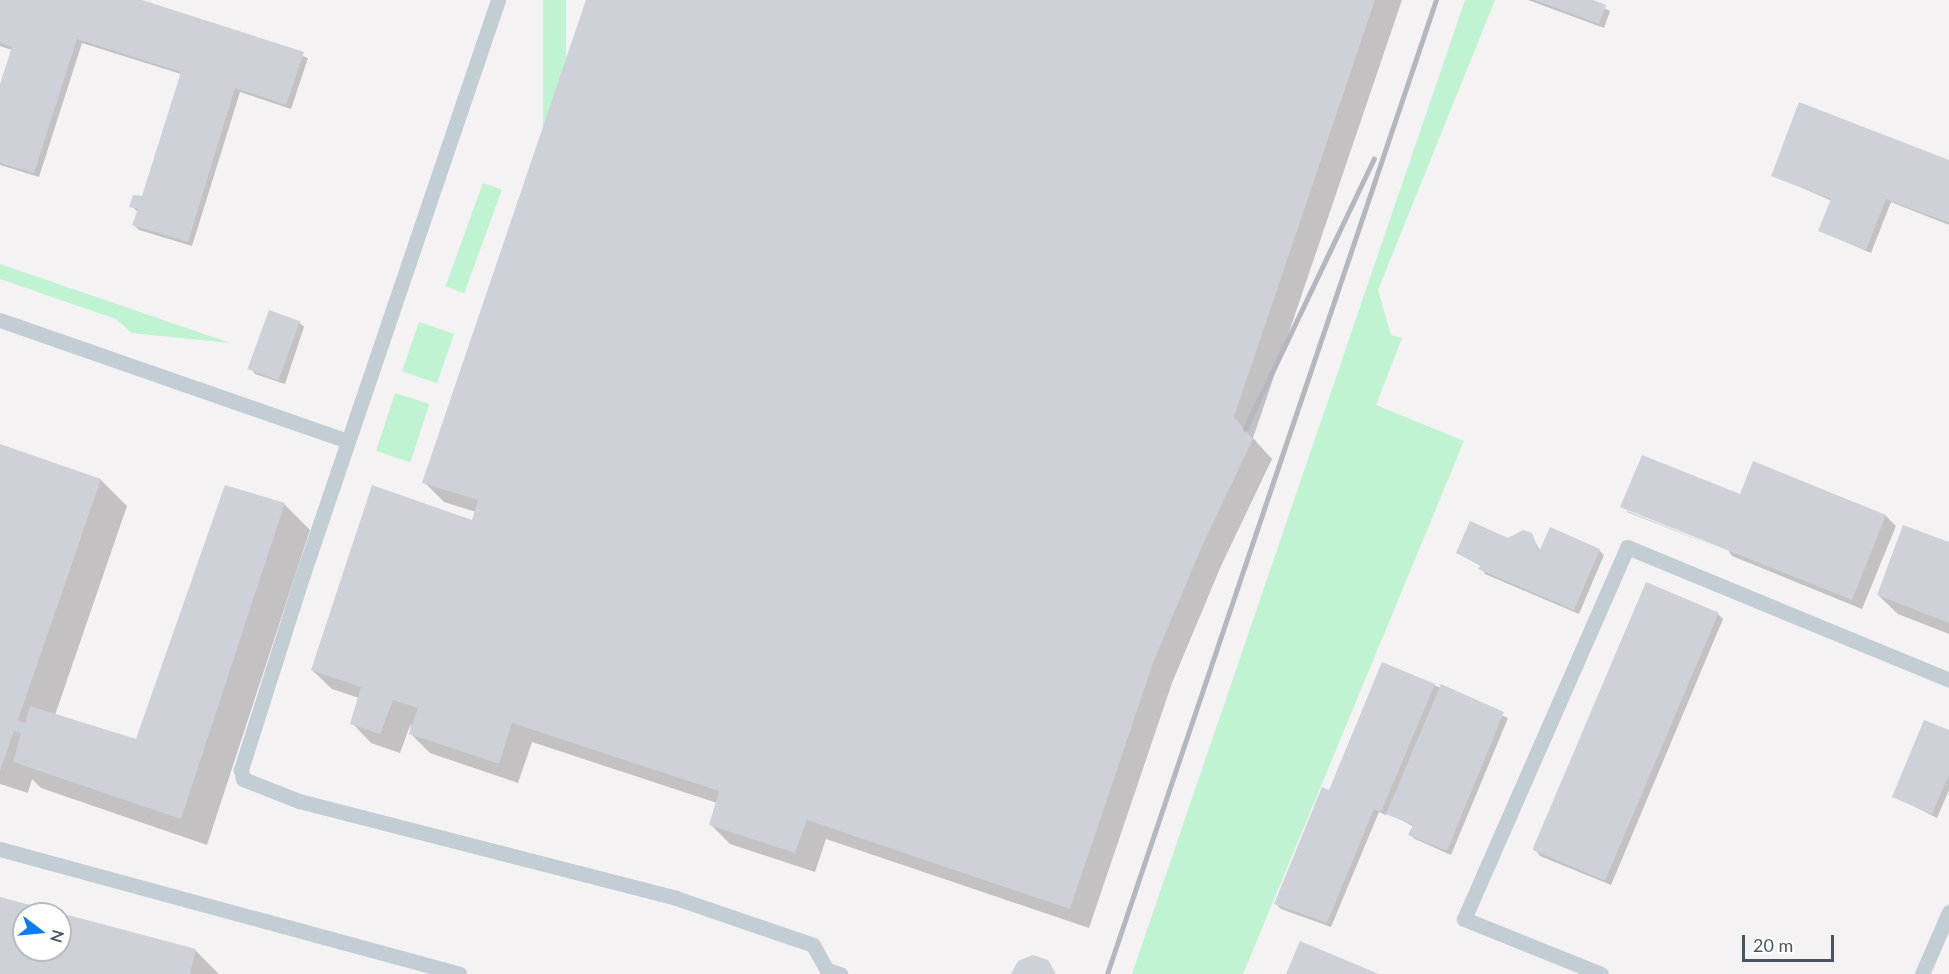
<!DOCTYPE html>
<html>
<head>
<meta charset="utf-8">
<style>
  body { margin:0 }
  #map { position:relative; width:1949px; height:974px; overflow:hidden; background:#f4f2f2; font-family:Lato,sans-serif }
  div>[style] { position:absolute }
  .green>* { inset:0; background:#bff3d1; transform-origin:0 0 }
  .shadow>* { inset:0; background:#0003 }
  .building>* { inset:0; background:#ced1d7; transform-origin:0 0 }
  .lane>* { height:15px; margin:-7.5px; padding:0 7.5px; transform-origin:7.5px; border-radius:7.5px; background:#c2cdd4 }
  .rail>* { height:4.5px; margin:-2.25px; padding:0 2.25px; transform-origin:2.25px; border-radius:2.25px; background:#b4b7bd }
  span { translate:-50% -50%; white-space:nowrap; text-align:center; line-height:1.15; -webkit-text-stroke:5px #fff; paint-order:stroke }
  .north { position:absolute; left:12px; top:902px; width:60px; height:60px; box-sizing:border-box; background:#fff; border:2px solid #b6bbc0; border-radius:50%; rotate:106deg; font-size:16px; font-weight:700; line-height:24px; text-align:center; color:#485661 }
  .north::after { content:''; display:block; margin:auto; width:21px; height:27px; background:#0c7cf4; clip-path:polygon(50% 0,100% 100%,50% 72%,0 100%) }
  .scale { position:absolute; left:1742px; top:935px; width:92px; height:27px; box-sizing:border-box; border:3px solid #485661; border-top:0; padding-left:8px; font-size:18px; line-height:21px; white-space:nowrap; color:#485661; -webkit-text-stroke:4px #fff; paint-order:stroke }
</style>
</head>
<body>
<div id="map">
  <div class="green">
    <div style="left:543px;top:0;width:23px;height:174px"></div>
    <div style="clip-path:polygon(1465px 0,1495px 0,1378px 290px,1391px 335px,1402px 338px,1376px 405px,1464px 441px,1243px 974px,1132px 974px)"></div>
    <div style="left:483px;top:183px;width:20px;height:110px;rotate:20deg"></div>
    <div style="clip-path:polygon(0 264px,230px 343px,132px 333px,116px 319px,0 279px)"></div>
    <div style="left:419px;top:322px;width:37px;height:52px;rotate:19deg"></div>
    <div style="left:395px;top:393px;width:36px;height:61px;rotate:18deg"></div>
  </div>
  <div class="shadow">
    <div style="clip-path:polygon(0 0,137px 0,308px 58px,291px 109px,240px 92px,192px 246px,139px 230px,134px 225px,138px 212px,131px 206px,143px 197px,181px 74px,82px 43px,39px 177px,0 165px,0 89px,12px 50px,0 46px)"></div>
    <div style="clip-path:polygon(587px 0,1402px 0,1253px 438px,1272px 459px,1221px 566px,1172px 683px,1089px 928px,826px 839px,815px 872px,730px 844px,711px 825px,717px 803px,532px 742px,518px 783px,430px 753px,410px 733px,411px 723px,400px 753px,371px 743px,352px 723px,359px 698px,332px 689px,312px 670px,473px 522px,476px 512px,444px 502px,424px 482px)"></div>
    <div style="clip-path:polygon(1528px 0,1588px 0,1610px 11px,1604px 28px)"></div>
    <div style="clip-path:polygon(1949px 162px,1949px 225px,1891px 202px,1871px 253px,1820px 231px,1832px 201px,1773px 175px)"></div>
    <div style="clip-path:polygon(299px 322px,304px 327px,285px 384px,255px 374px,251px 369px)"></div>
    <div style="clip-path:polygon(0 446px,101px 480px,127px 506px,55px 715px,137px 741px,284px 504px,310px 530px,207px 845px,41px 788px,32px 779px,28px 793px,0 784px)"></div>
    <div style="clip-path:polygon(1753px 463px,1886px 516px,1896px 526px,1862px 609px,1732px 556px,1727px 548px,1622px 507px,1741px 496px)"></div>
    <div style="clip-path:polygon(1627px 511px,1724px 550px,1627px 512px)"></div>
    <div style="clip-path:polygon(1531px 535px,1541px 552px,1599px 550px,1604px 555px,1579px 614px,1485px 574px,1481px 566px,1457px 553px)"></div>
    <div style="clip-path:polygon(1949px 544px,1949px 634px,1898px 614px,1878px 595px)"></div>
    <div style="clip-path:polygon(1718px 614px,1723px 619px,1611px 885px,1540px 856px,1536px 851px)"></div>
    <div style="clip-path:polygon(1434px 685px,1508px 718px,1451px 855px,1415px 839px,1410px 835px,1414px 827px,1387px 812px,1386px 815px,1379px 812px,1331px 927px,1281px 909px,1276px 904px,1329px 791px)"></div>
    <div style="clip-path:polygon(1949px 732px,1949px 790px,1937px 818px,1894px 796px)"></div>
    <div style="clip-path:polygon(0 898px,60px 914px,24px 914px,24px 950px,60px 950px,60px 914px,195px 950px,219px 974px,0 974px)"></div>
  </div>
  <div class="building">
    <div style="clip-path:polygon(0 0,142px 0,304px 52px,286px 105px,235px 88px,188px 242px,132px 225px,138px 209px,129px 207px,133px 195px,142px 196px,181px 72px,77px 39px,34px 173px,0 163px,0 84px,12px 47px,0 43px)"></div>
    <div style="clip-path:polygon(586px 0,1375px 0,1234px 417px,1253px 439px,1202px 546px,1153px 663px,1070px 909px,807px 820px,795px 853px,709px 825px,719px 791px,512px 723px,499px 764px,409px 734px,418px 708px,393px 700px,380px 734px,350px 724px,361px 687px,311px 670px,372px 485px,472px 520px,478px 500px,422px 483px)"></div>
    <div style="clip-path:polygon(1535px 0,1593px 0,1606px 5px,1599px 24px)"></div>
    <div style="clip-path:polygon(1799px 102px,1949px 160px,1949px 223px,1886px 199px,1866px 250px,1818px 231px,1831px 199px,1771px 176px)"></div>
    <div style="left:269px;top:310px;width:33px;height:63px;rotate:20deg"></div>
    <div style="clip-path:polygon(0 444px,101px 479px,18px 720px,25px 723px,30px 706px,136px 739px,225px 485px,285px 503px,181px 819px,13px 762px,21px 733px,14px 731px,0 771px)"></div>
    <div style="clip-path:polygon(1642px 455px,1740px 494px,1753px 461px,1886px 515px,1852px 600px,1620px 507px)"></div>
    <div style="clip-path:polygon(1470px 521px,1508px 538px,1523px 530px,1532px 533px,1539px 552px,1550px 527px,1600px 549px,1574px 610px,1478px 569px,1481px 565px,1456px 553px)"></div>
    <div style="clip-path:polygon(1903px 525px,1949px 542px,1949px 623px,1877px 595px)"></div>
    <div style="left:1646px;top:582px;width:79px;height:291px;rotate:23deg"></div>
    <div style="clip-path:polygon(1382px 662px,1435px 684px,1381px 812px,1374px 809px,1327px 923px,1274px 904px,1322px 787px,1329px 790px)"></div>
    <div style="clip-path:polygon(1441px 684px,1504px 712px,1447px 851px,1408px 835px,1413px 825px,1386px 814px)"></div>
    <div style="clip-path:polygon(1924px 720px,1949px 730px,1949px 775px,1932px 814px,1892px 797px)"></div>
    <div style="clip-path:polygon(evenodd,0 897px,196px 949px,190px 974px,0 974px,0 897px,24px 914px,60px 914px,60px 950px,24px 950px,24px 914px)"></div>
    <div style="clip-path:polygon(1300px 941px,1379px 974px,1286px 974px)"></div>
    <div style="clip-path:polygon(1033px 955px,1048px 960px,1056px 974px,1011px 974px,1018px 961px)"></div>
  </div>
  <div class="lane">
    <div style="left:498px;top:0;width:606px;rotate:108.76deg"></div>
    <div style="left:303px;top:574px;width:206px;rotate:107.6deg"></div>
    <div style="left:241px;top:770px;width:9px;rotate:77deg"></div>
    <div style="left:243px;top:779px;width:60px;rotate:21.4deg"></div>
    <div style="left:299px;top:801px;width:389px;rotate:14.4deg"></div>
    <div style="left:676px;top:898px;width:145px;rotate:18.9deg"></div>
    <div style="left:813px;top:945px;width:29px;rotate:61deg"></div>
    <div style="left:827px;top:970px;width:14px;rotate:17deg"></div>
    <div style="left:0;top:320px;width:368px;rotate:19.2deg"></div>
    <div style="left:0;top:849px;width:476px;rotate:15.2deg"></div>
    <div style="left:1601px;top:974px;width:148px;rotate:-158.1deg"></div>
    <div style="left:1464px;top:919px;width:406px;rotate:-66.3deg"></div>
    <div style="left:1627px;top:547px;width:348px;rotate:22.4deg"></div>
    <div style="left:1922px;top:974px;width:68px;rotate:-66.5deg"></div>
  </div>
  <div class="rail">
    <div style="left:1245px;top:429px;width:299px;rotate:-64.5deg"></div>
    <div style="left:1107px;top:974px;width:1028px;rotate:-71.34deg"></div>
  </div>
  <div class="north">N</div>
  <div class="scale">20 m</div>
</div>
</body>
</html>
